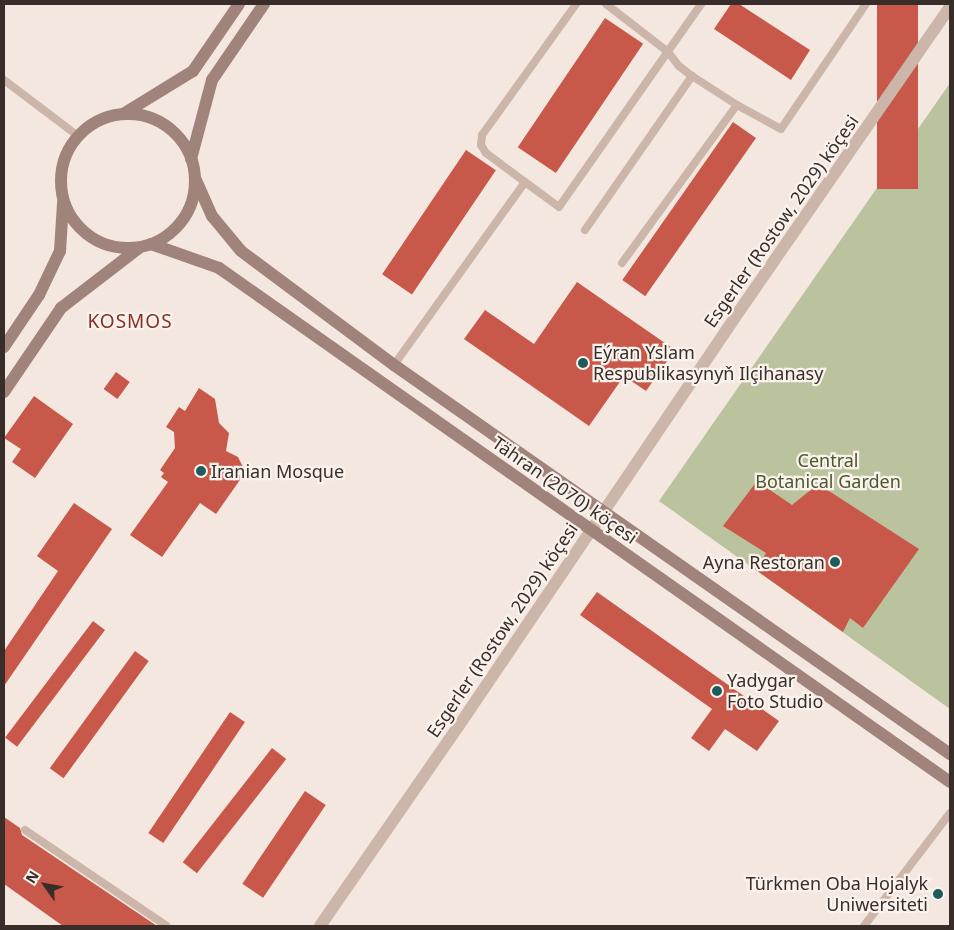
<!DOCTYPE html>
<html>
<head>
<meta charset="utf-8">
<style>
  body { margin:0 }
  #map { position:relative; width:954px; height:930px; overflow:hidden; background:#f3e7df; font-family:"Noto Sans",sans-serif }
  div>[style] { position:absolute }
  .green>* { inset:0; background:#bbc39e }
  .building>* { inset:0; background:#c85849; transform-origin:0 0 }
  .lane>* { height:8px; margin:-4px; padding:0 4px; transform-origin:4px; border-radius:4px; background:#ccb6aa }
  .street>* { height:12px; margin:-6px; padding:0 6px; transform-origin:6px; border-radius:6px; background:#ccb6aa }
  .secondary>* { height:12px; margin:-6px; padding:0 6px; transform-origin:6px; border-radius:6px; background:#a0847b }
  .secondary>.ring { margin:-6px; padding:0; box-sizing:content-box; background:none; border:12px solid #a0847b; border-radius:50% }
  .dots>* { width:14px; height:14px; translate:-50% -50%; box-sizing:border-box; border:2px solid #faf2ec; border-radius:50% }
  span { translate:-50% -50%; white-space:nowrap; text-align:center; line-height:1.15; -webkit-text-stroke:4.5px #faf2ec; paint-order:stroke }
  .street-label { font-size:18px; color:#392d2a }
  .poi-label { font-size:18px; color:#392d2a }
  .left { translate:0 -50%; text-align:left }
  .right { translate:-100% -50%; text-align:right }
  .park-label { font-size:18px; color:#4d582d }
  .neighbourhood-label { font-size:19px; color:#8a2e21; letter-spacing:1px }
  .frame { position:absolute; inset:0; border:5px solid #392d2a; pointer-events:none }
  .north { position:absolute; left:20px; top:860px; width:50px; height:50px; -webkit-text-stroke:4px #faf2ec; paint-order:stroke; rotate:302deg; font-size:14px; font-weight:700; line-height:20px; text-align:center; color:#392d2a }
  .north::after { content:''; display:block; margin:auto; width:18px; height:22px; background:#392d2a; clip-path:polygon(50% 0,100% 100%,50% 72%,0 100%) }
</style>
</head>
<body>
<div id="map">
  <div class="green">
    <div style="clip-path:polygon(950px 83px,950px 709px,659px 501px)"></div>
  </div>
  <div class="building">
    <div style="clip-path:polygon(731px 4px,739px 4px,810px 50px,791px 80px,714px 29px)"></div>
    <div style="left:877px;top:4px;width:41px;height:185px"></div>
    <div style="left:605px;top:18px;width:46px;height:156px;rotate:34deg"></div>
    <div style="left:733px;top:122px;width:28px;height:193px;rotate:35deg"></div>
    <div style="left:466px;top:150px;width:36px;height:150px;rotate:34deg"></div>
    <div style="clip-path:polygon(577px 282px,675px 350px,646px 391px,624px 376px,589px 426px,464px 339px,485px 310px,534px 344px)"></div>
    <div style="left:116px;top:372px;width:17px;height:21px;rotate:36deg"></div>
    <div style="clip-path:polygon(199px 388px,215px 399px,219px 423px,229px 433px,226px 451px,238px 457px,243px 467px,238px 474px,242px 477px,216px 514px,200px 503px,162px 557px,130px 535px,168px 482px,161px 477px,164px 473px,160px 470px,175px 448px,174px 432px,166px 427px,179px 407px,185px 411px)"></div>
    <div style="clip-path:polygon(34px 396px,73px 424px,35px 478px,12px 462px,21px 449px,4px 438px)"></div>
    <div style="clip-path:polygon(757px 481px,792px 505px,818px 484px,919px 549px,863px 628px,850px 618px,843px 632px,756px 570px,766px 553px,723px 526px)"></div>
    <div style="clip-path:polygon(74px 503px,112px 529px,4px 686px,4px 651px,58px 571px,37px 556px)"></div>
    <div style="clip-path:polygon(597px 592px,779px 721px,757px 751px,725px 729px,709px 751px,691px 738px,712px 709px,580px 615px)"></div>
    <div style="left:93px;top:621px;width:15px;height:146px;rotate:37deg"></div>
    <div style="left:135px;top:651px;width:17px;height:145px;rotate:36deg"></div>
    <div style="left:230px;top:712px;width:18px;height:146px;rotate:34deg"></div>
    <div style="left:272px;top:748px;width:18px;height:145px;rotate:38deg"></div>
    <div style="left:305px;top:791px;width:25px;height:112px;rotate:34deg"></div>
    <div style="clip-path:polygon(4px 817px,20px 828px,22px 835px,157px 926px,63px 926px,4px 884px)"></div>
  </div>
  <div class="lane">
    <div style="left:606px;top:4px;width:78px;rotate:37.7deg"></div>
    <div style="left:668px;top:52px;width:18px;rotate:52deg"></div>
    <div style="left:679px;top:66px;width:16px;rotate:38deg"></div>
    <div style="left:692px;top:76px;width:54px;rotate:32.8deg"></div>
    <div style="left:737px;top:105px;width:50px;rotate:28.6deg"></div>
    <div style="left:781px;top:129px;width:151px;rotate:-55.8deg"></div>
    <div style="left:4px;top:80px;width:93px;rotate:37.1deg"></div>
    <div style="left:525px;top:182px;width:49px;rotate:-143.4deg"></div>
    <div style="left:486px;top:153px;width:9px;rotate:-122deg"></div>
    <div style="left:481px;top:145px;width:10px;rotate:-84deg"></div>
    <div style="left:482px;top:135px;width:161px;rotate:-54.3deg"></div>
    <div style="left:585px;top:230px;width:188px;rotate:-55.2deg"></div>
    <div style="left:622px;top:263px;width:195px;rotate:-54deg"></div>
    <div style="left:394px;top:365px;width:225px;rotate:-54.4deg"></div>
    <div style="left:525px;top:182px;width:42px;rotate:36.3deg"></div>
    <div style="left:559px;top:207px;width:248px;rotate:-55deg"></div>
    <div style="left:25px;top:830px;width:171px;rotate:34.1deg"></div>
    <div style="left:864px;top:926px;width:142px;rotate:-52.7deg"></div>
  </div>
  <div class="street">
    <div style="left:320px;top:926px;width:242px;rotate:-55.3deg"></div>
    <div style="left:458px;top:727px;width:503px;rotate:-55.93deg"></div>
    <div style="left:740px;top:310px;width:369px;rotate:-55.3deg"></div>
  </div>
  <div class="secondary">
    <div style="left:123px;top:114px;width:82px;rotate:-31.6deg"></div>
    <div style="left:193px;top:71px;width:81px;rotate:-55.5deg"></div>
    <div class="ring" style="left:61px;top:114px;width:122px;height:122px"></div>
    <div style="left:191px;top:159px;width:82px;rotate:-75.1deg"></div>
    <div style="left:212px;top:80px;width:92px;rotate:-55.6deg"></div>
    <div style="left:195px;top:178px;width:42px;rotate:65.9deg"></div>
    <div style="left:212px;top:216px;width:45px;rotate:50.4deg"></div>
    <div style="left:241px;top:251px;width:191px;rotate:36.7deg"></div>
    <div style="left:394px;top:365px;width:679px;rotate:34.98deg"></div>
    <div style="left:151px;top:244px;width:72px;rotate:19.4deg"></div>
    <div style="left:219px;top:268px;width:894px;rotate:35.11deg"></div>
    <div style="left:4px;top:347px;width:63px;rotate:-56.1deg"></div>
    <div style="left:39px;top:295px;width:49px;rotate:-64.5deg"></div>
    <div style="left:60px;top:251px;width:48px;rotate:-86.4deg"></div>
    <div style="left:4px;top:392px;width:102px;rotate:-55.8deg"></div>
    <div style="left:61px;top:308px;width:98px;rotate:-37.6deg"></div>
  </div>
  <div class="dots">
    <div style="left:583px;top:363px;background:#1e5c59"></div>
    <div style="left:201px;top:471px;background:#1e5c59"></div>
    <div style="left:835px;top:562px;background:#1e5c59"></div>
    <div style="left:717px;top:691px;background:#1e5c59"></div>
    <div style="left:938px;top:894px;background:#1e5c59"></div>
  </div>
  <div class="street-label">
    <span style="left:781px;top:221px;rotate:-55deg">Esgerler (Rostow, 2029) köçesi</span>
    <span style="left:565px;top:490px;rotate:35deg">Tähran (2070) köçesi</span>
    <span style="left:502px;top:630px;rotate:-56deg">Esgerler (Rostow, 2029) köçesi</span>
  </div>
  <div class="poi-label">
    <span class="left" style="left:593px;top:363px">Eýran Yslam<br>Respublikasynyň Ilçihanasy</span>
    <span class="left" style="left:211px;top:471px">Iranian Mosque</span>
    <span class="right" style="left:825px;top:562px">Ayna Restoran</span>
    <span class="left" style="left:727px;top:691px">Yadygar<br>Foto Studio</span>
    <span class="right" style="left:928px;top:894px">Türkmen Oba Hojalyk<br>Uniwersiteti</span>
  </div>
  <div class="park-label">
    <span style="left:828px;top:471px">Central<br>Botanical Garden</span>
  </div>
  <div class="neighbourhood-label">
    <span style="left:130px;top:322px">KOSMOS</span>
  </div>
  <div class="frame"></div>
  <div class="north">N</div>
</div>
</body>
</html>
